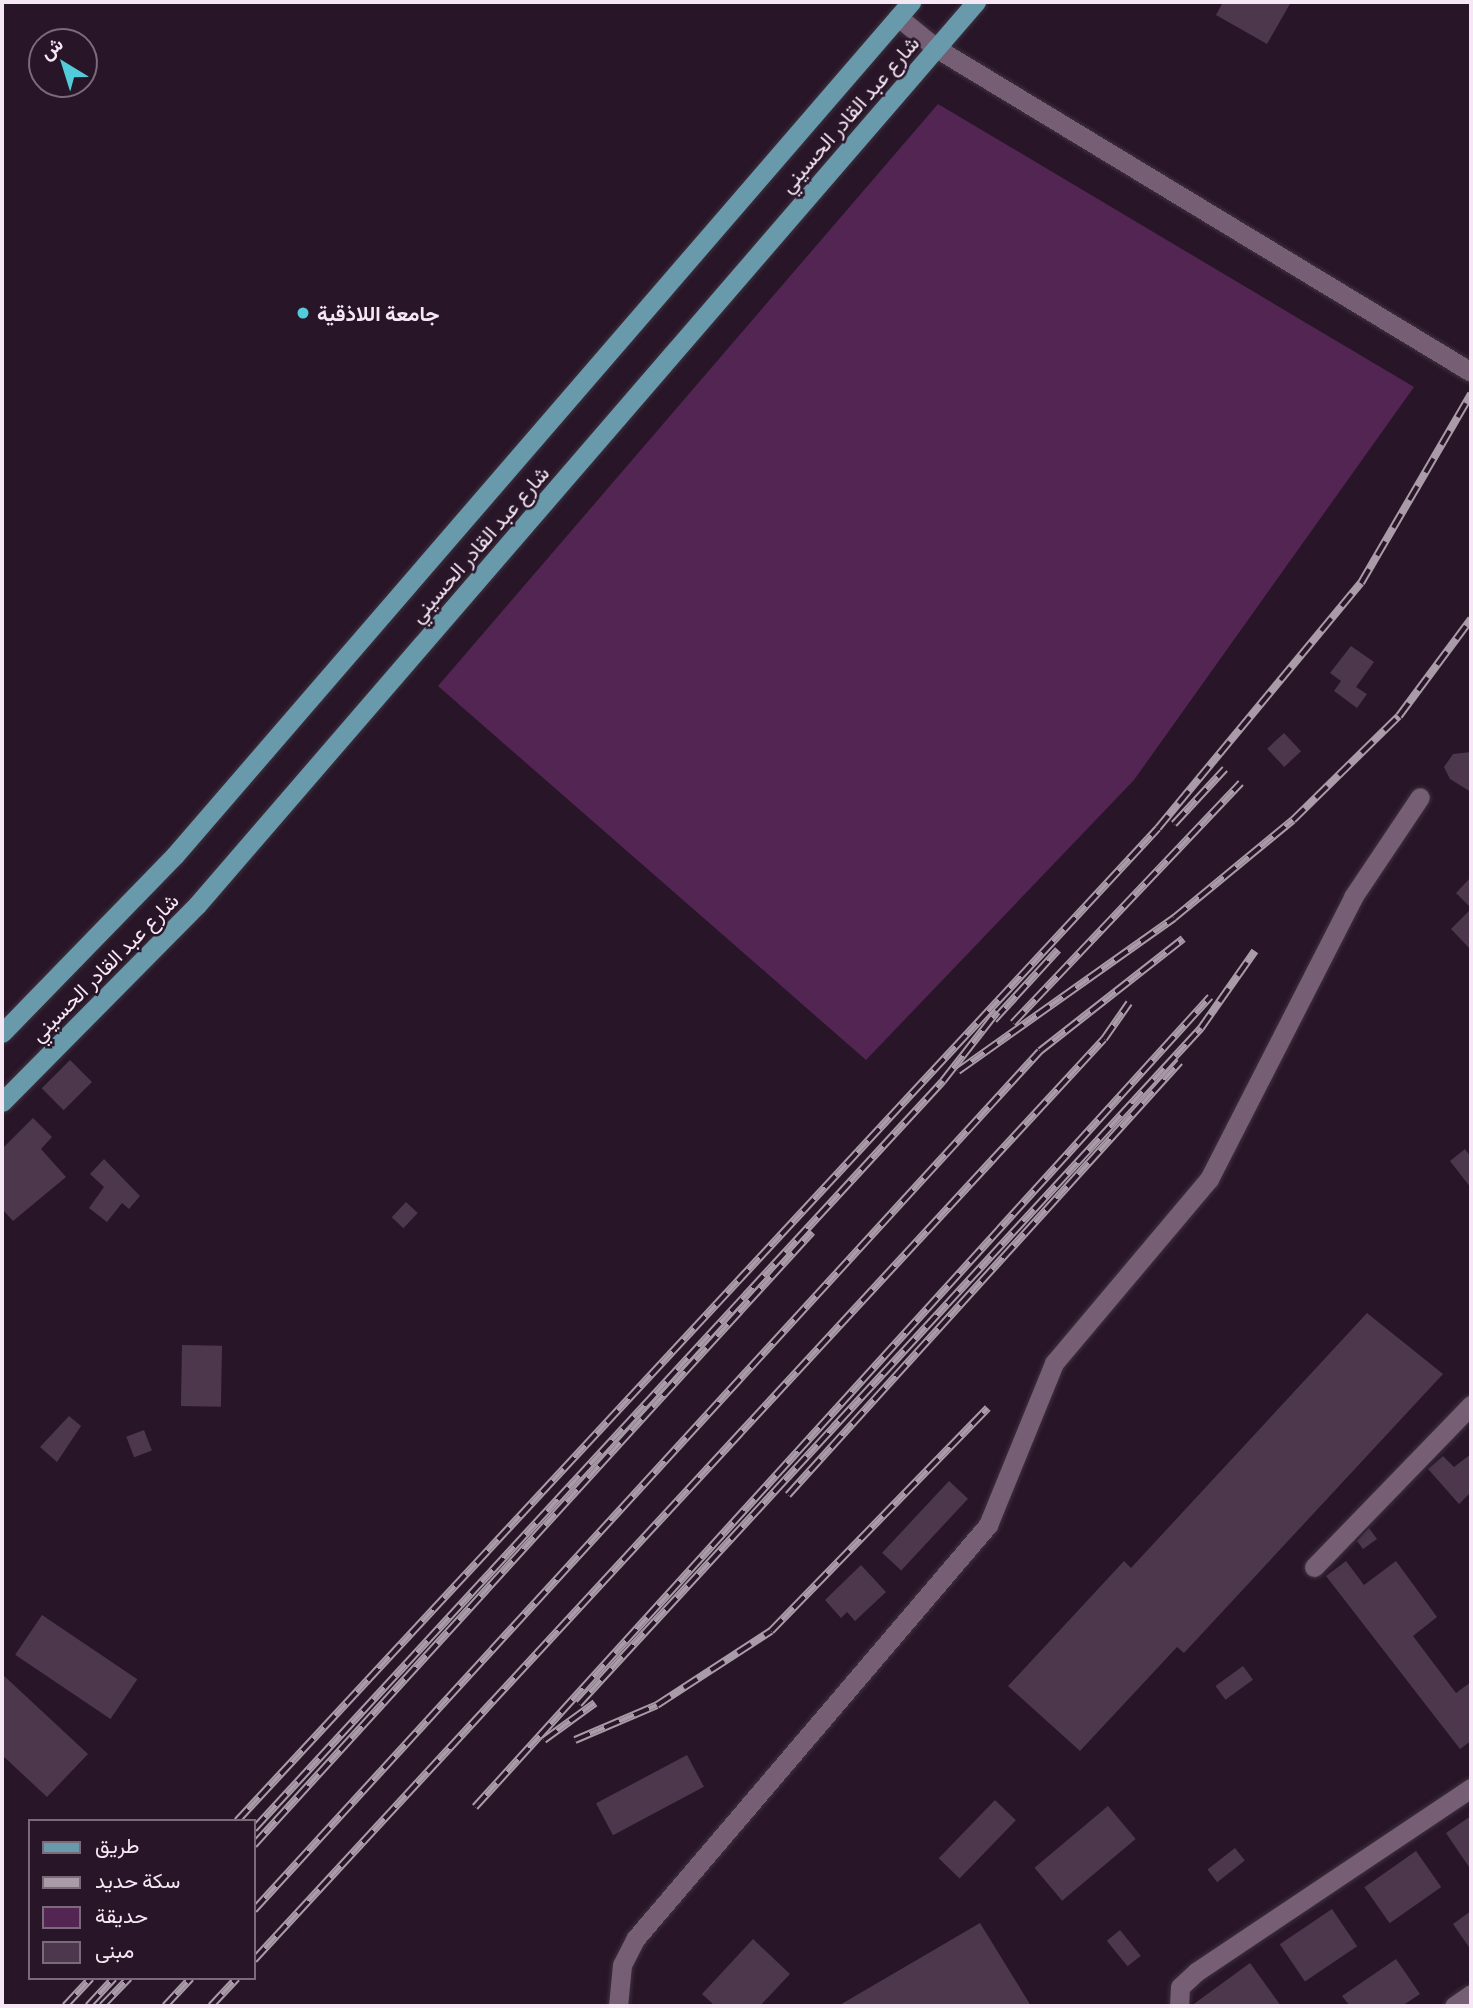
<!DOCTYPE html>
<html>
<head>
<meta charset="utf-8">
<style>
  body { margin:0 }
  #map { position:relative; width:1473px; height:2008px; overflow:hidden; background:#281628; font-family:Manrope,Vazirmatn,sans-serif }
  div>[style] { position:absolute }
  .green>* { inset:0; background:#522552 }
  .building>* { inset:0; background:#4c374c; transform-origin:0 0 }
  .roads { filter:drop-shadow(0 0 2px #3e303e) drop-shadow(0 0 2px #3e303e) }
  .minor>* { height:19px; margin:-9.5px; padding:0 9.5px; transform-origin:9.5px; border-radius:9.5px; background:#765f75 }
  .tertiary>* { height:19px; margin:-9.5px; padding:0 9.5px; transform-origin:9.5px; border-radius:9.5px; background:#765f75 }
  .primary>* { height:19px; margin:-9.5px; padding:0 9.5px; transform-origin:9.5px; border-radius:9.5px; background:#699aab }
  .rail>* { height:8px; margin-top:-4px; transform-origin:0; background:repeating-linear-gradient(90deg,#281628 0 16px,#aa9ba9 0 32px); box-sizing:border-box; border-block:2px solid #aa9ba9 }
  .dots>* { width:19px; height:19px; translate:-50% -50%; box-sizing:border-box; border:4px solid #281628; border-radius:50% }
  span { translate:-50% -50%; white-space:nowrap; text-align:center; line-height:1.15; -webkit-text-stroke:5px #281628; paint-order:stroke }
  .street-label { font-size:21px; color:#f5e8f4 }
  .poi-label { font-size:21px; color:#f5e8f4; font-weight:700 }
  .left { translate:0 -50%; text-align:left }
  .frame { position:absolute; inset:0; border:4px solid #f5e8f4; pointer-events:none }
  .legend { position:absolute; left:28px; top:1819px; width:228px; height:161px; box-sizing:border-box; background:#281628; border:2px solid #7a6a7a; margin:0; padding:9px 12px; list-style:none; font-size:21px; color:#f5e8f4 }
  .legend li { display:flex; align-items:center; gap:14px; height:35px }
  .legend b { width:35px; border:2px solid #7a6a7a }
  .north { position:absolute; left:28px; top:28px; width:70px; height:70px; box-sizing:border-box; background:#281628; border:2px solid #7a6a7a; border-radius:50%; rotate:322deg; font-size:19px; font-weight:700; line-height:28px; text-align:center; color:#f5e8f4 }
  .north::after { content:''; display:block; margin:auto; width:24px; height:32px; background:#52cbda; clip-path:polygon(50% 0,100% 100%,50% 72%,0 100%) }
</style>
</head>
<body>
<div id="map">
  <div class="green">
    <div style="clip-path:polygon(938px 104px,1414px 387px,1134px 780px,866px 1060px,438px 686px)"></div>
  </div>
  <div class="building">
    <div style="clip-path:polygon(1223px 2px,1291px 2px,1267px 44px,1216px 15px)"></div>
    <div style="clip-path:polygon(1351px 646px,1374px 662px,1356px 687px,1367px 694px,1357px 708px,1334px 691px,1341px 681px,1330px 673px)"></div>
    <div style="left:1284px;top:733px;width:25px;height:23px;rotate:47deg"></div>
    <div style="clip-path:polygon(1471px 752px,1471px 792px,1450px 779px,1444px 767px,1453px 754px)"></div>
    <div style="clip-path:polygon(1471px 877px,1471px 908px,1456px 893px)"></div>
    <div style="clip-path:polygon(1471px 909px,1471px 950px,1451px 929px)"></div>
    <div style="left:70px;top:1060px;width:31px;height:40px;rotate:45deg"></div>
    <div style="clip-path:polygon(33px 1118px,52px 1137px,41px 1149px,66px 1177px,13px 1221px,2px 1209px,2px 1149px)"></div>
    <div style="clip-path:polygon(1465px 1149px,1471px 1157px,1471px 1188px,1450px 1161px)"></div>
    <div style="clip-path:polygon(104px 1159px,140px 1196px,129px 1209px,122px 1203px,107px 1222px,89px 1208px,104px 1187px,90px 1174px)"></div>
    <div style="left:406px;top:1202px;width:16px;height:21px;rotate:43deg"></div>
    <div style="clip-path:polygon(1367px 1313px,1443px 1374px,1184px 1653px,1177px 1647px,1080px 1751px,1008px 1686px,1124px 1561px,1131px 1568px)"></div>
    <div style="left:182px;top:1345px;width:40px;height:61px;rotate:1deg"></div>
    <div style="clip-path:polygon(69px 1416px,81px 1426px,57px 1462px,40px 1447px)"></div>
    <div style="left:144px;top:1430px;width:22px;height:19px;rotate:69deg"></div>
    <div style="clip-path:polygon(1471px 1454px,1471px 1492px,1459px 1504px,1428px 1469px,1443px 1456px,1454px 1467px)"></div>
    <div style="left:949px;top:1481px;width:26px;height:98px;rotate:43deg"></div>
    <div style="clip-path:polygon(1369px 1528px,1377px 1539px,1363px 1549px,1357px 1541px)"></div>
    <div style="clip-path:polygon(1346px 1561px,1364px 1585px,1396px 1561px,1437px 1617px,1413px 1636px,1456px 1693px,1471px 1682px,1471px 1741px,1460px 1749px,1326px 1576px)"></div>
    <div style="clip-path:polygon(861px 1565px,886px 1592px,855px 1621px,847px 1612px,841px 1618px,825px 1600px)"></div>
    <div style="left:42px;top:1615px;width:115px;height:48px;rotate:34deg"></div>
    <div style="left:1243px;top:1666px;width:17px;height:34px;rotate:54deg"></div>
    <div style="clip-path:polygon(2px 1674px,88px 1754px,47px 1797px,2px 1755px)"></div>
    <div style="left:687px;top:1755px;width:36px;height:103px;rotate:62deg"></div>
    <div style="left:995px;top:1800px;width:29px;height:81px;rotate:44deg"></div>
    <div style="left:1108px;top:1806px;width:43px;height:96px;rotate:50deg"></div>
    <div style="clip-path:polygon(1471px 1816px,1471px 1870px,1446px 1833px)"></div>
    <div style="left:1235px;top:1848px;width:16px;height:35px;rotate:52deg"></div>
    <div style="left:1416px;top:1851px;width:44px;height:63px;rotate:55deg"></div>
    <div style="left:1332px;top:1909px;width:45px;height:63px;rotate:56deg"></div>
    <div style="clip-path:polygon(1471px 1911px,1471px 1950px,1453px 1924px)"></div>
    <div style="clip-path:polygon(980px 1923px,1031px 2006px,838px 2006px)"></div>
    <div style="left:1120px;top:1930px;width:33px;height:17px;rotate:51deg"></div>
    <div style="clip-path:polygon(753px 1939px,790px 1974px,760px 2006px,715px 2006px,702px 1994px)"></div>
    <div style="clip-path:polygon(1396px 1959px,1420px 1994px,1402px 2006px,1350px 2006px,1342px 1996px)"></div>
    <div style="clip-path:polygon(1250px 1963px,1281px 2006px,1191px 2006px)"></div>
  </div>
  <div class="roads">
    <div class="minor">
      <div style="left:1314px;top:1567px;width:226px;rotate:-45.9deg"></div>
      <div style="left:618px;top:2006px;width:41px;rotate:-84.4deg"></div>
      <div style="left:622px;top:1965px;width:30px;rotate:-63deg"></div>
      <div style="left:636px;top:1938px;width:543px;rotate:-49.56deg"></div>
      <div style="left:988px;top:1525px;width:175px;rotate:-67.8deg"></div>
      <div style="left:1054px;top:1363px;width:241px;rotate:-49.9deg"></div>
      <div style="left:1209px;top:1179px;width:317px;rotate:-62.9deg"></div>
      <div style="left:1353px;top:897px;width:120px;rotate:-56.2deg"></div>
      <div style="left:1179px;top:2006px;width:19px;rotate:-87deg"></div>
      <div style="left:1180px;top:1987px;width:22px;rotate:-43deg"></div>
      <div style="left:1196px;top:1972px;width:331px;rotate:-33.8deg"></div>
      <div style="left:1454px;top:2006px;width:21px;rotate:-35deg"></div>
    </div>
    <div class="tertiary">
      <div style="left:898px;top:17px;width:49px;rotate:39.2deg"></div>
      <div style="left:936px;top:48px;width:625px;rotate:31.2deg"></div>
    </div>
    <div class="primary">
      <div style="left:2px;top:1033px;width:248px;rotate:-45.8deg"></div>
      <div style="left:175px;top:855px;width:1127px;rotate:-49.21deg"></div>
      <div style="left:2px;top:1102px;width:277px;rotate:-45.3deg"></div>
      <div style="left:197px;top:905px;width:1193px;rotate:-49.22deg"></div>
    </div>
  </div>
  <div class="rail">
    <div style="left:1174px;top:824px;width:75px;rotate:-47.2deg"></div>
    <div style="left:994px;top:1020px;width:95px;rotate:-47.6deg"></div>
    <div style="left:1013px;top:1023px;width:331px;rotate:-46.5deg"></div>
    <div style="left:958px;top:1071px;width:265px;rotate:-35.3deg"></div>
    <div style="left:1174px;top:918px;width:154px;rotate:-39.5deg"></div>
    <div style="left:1293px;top:820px;width:148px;rotate:-44.5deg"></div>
    <div style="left:1399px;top:716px;width:121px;rotate:-53.4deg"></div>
    <div style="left:788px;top:1495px;width:584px;rotate:-47.85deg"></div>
    <div style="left:579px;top:1704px;width:919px;rotate:-47.38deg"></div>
    <div style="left:1201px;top:1028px;width:94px;rotate:-55deg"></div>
    <div style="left:544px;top:1740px;width:63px;rotate:-36deg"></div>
    <div style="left:575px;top:1740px;width:89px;rotate:-23.1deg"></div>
    <div style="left:657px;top:1705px;width:136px;rotate:-33deg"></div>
    <div style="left:771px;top:1631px;width:311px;rotate:-45.8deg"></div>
    <div style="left:475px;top:1807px;width:1094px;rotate:-47.78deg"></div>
    <div style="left:237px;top:1821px;width:1354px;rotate:-47.15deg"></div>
    <div style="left:1158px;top:828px;width:318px;rotate:-50.4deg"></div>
    <div style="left:1361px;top:583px;width:219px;rotate:-59.8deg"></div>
    <div style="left:254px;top:1829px;width:1017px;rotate:-47.35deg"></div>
    <div style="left:943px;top:1081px;width:88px;rotate:-52deg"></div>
    <div style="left:254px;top:1845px;width:829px;rotate:-47.69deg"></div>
    <div style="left:254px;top:1910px;width:1164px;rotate:-47.54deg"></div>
    <div style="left:1040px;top:1051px;width:182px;rotate:-38.1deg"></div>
    <div style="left:254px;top:1960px;width:1253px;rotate:-47.3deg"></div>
    <div style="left:1104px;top:1039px;width:44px;rotate:-55.2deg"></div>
    <div style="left:65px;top:2006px;width:38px;rotate:-47deg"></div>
    <div style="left:88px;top:2006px;width:38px;rotate:-47deg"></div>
    <div style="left:102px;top:2006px;width:39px;rotate:-46deg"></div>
    <div style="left:165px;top:2006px;width:38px;rotate:-47deg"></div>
    <div style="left:211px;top:2006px;width:38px;rotate:-47deg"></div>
  </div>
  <div class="dots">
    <div style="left:303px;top:313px;background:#52cbda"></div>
  </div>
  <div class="street-label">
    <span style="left:849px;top:114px;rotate:-49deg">شارع عبد القادر الحسيني</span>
    <span style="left:479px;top:544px;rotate:-49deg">شارع عبد القادر الحسيني</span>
    <span style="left:104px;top:967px;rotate:-45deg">شارع عبد القادر الحسيني</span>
  </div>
  <div class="poi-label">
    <span class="left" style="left:317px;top:313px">جامعة اللاذقية</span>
  </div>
  <div class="frame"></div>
  <ul class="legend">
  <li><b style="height:9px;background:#699aab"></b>طريق</li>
  <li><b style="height:9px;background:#aa9ba9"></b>سكة حديد</li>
  <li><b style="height:19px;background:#522552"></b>حديقة</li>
  <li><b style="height:19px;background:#4c374c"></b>مبنى</li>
  </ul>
  <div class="north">ش</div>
</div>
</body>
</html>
